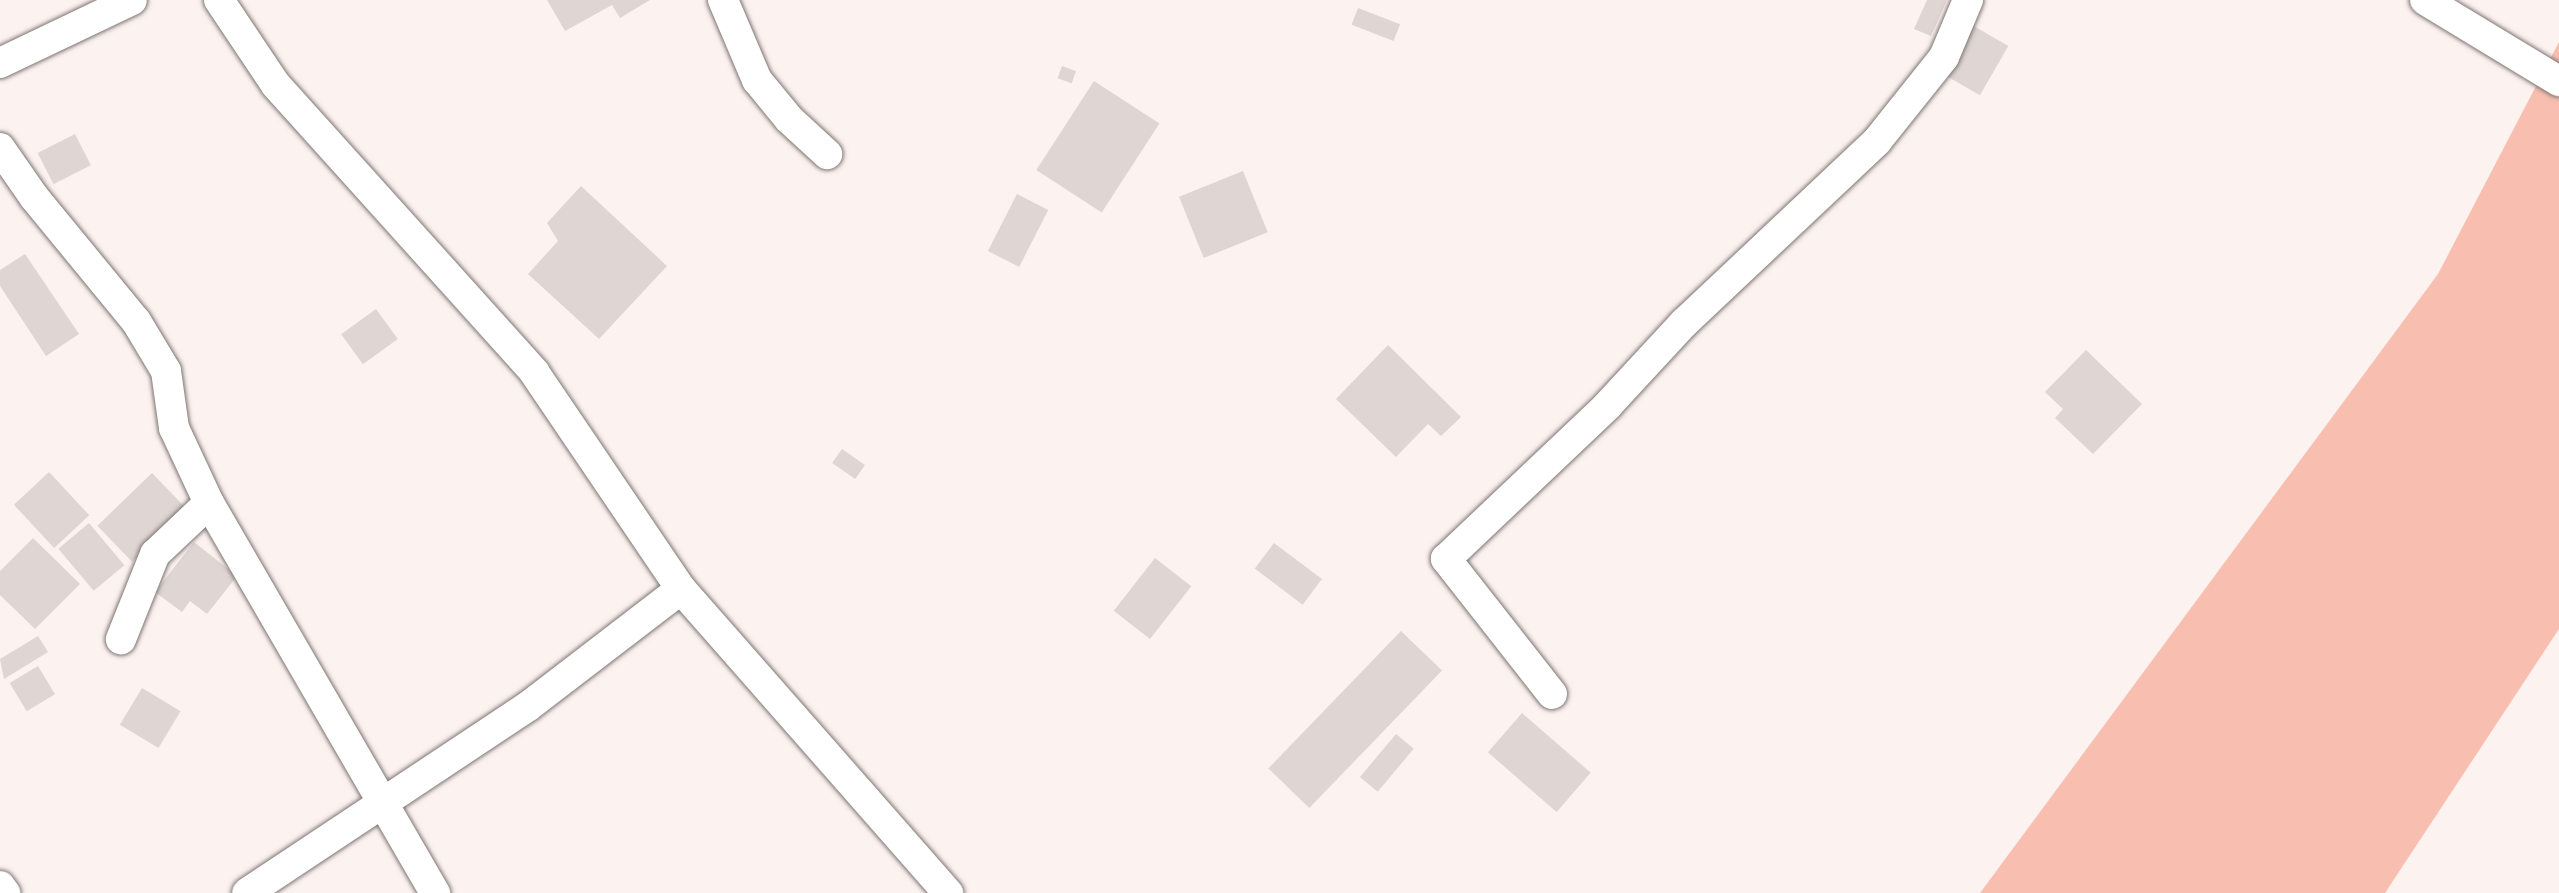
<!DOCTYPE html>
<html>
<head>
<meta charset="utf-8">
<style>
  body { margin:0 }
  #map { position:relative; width:2559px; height:893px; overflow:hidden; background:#fcf2f0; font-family:"Times New Roman",serif }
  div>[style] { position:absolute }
  .green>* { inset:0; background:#f8bfb1 }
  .building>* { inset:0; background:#dfd5d3; transform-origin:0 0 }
  .roads { filter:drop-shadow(0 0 2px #7d7572) drop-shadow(0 0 2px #7d7572) }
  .street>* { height:30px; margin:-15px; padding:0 15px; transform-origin:15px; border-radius:15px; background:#fff }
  span { translate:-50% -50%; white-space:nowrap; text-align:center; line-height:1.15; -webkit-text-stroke:7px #fff; paint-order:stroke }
</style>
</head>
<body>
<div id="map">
  <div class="green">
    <div style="clip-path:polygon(2559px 42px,2559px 629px,2385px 893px,1980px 893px,2438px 274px)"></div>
  </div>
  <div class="building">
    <div style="clip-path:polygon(547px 0,650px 0,620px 18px,612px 5px,565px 31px)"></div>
    <div style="clip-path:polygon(1927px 0,1947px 0,1931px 36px,1914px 29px)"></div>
    <div style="left:1358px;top:8px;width:45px;height:18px;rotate:21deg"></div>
    <div style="left:1972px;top:25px;width:42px;height:57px;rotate:30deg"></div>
    <div style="left:1062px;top:66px;width:15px;height:13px;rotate:20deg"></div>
    <div style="left:1094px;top:81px;width:78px;height:106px;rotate:33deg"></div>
    <div style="left:75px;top:134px;width:35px;height:42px;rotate:63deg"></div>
    <div style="left:1243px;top:171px;width:66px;height:69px;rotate:68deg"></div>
    <div style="clip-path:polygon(581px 186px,667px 266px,599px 339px,528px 274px,558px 241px,547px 223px)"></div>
    <div style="left:1017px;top:194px;width:35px;height:64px;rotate:27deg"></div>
    <div style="clip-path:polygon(25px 254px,79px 334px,46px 356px,0 286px,0 270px)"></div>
    <div style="left:376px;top:309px;width:37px;height:43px;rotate:54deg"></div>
    <div style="clip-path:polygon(1388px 345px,1461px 417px,1441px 436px,1428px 424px,1396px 457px,1336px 399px)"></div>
    <div style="clip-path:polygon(2086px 350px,2142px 404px,2093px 454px,2055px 418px,2063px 409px,2045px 392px)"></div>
    <div style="left:842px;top:449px;width:28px;height:17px;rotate:35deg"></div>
    <div style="left:49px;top:472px;width:59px;height:48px;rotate:47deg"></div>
    <div style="left:152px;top:473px;width:50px;height:76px;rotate:46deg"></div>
    <div style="left:89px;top:523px;width:55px;height:40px;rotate:50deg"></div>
    <div style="clip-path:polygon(33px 538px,80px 584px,35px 629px,0 595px,0 571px)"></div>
    <div style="clip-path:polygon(194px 542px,237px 576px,207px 614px,190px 601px,182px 612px,155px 592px)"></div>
    <div style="left:1274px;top:543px;width:60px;height:32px;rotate:37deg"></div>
    <div style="left:1155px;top:558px;width:46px;height:67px;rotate:38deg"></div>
    <div style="left:1401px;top:631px;width:57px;height:191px;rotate:44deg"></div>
    <div style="clip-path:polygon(38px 636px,48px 652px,4px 679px,0 659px)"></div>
    <div style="left:38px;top:666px;width:33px;height:33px;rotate:59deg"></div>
    <div style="left:142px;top:688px;width:45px;height:43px;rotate:31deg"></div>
    <div style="left:1522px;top:713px;width:91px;height:52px;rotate:41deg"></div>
    <div style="left:1396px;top:734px;width:23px;height:56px;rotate:40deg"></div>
  </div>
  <div class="roads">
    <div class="street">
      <div style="left:219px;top:0;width:102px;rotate:56.2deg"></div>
      <div style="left:276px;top:85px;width:386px;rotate:48deg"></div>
      <div style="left:534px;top:372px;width:262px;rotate:55.9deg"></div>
      <div style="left:681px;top:589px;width:194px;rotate:142.5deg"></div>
      <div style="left:527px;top:707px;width:336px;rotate:146.4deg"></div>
      <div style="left:723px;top:0;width:87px;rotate:67deg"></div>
      <div style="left:757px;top:80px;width:50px;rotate:50.6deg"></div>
      <div style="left:789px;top:119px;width:52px;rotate:42.6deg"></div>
      <div style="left:2425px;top:0;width:157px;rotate:31.2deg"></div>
      <div style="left:0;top:63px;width:146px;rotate:-25.5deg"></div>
      <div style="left:0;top:148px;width:60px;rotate:55.2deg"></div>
      <div style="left:34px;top:197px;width:161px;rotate:50.6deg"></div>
      <div style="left:136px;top:321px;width:58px;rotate:59deg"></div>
      <div style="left:166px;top:371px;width:58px;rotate:82deg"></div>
      <div style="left:174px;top:428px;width:83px;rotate:65deg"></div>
      <div style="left:209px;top:503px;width:74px;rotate:136.6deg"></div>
      <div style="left:155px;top:554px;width:92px;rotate:111.8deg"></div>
      <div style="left:209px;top:503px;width:451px;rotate:59.9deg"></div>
      <div style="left:681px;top:589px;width:405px;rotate:48.7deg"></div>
      <div style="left:1552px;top:694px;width:172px;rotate:-128.1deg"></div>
      <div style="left:1446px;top:559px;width:224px;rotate:-43.5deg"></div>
      <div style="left:1608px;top:405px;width:112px;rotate:-47.2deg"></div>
      <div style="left:1684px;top:323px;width:265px;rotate:-43.3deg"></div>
      <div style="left:1877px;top:141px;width:107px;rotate:-51.4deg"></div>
      <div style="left:1944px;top:57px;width:62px;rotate:-67.2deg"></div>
      <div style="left:0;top:886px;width:9px;rotate:54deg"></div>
    </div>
  </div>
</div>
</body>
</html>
